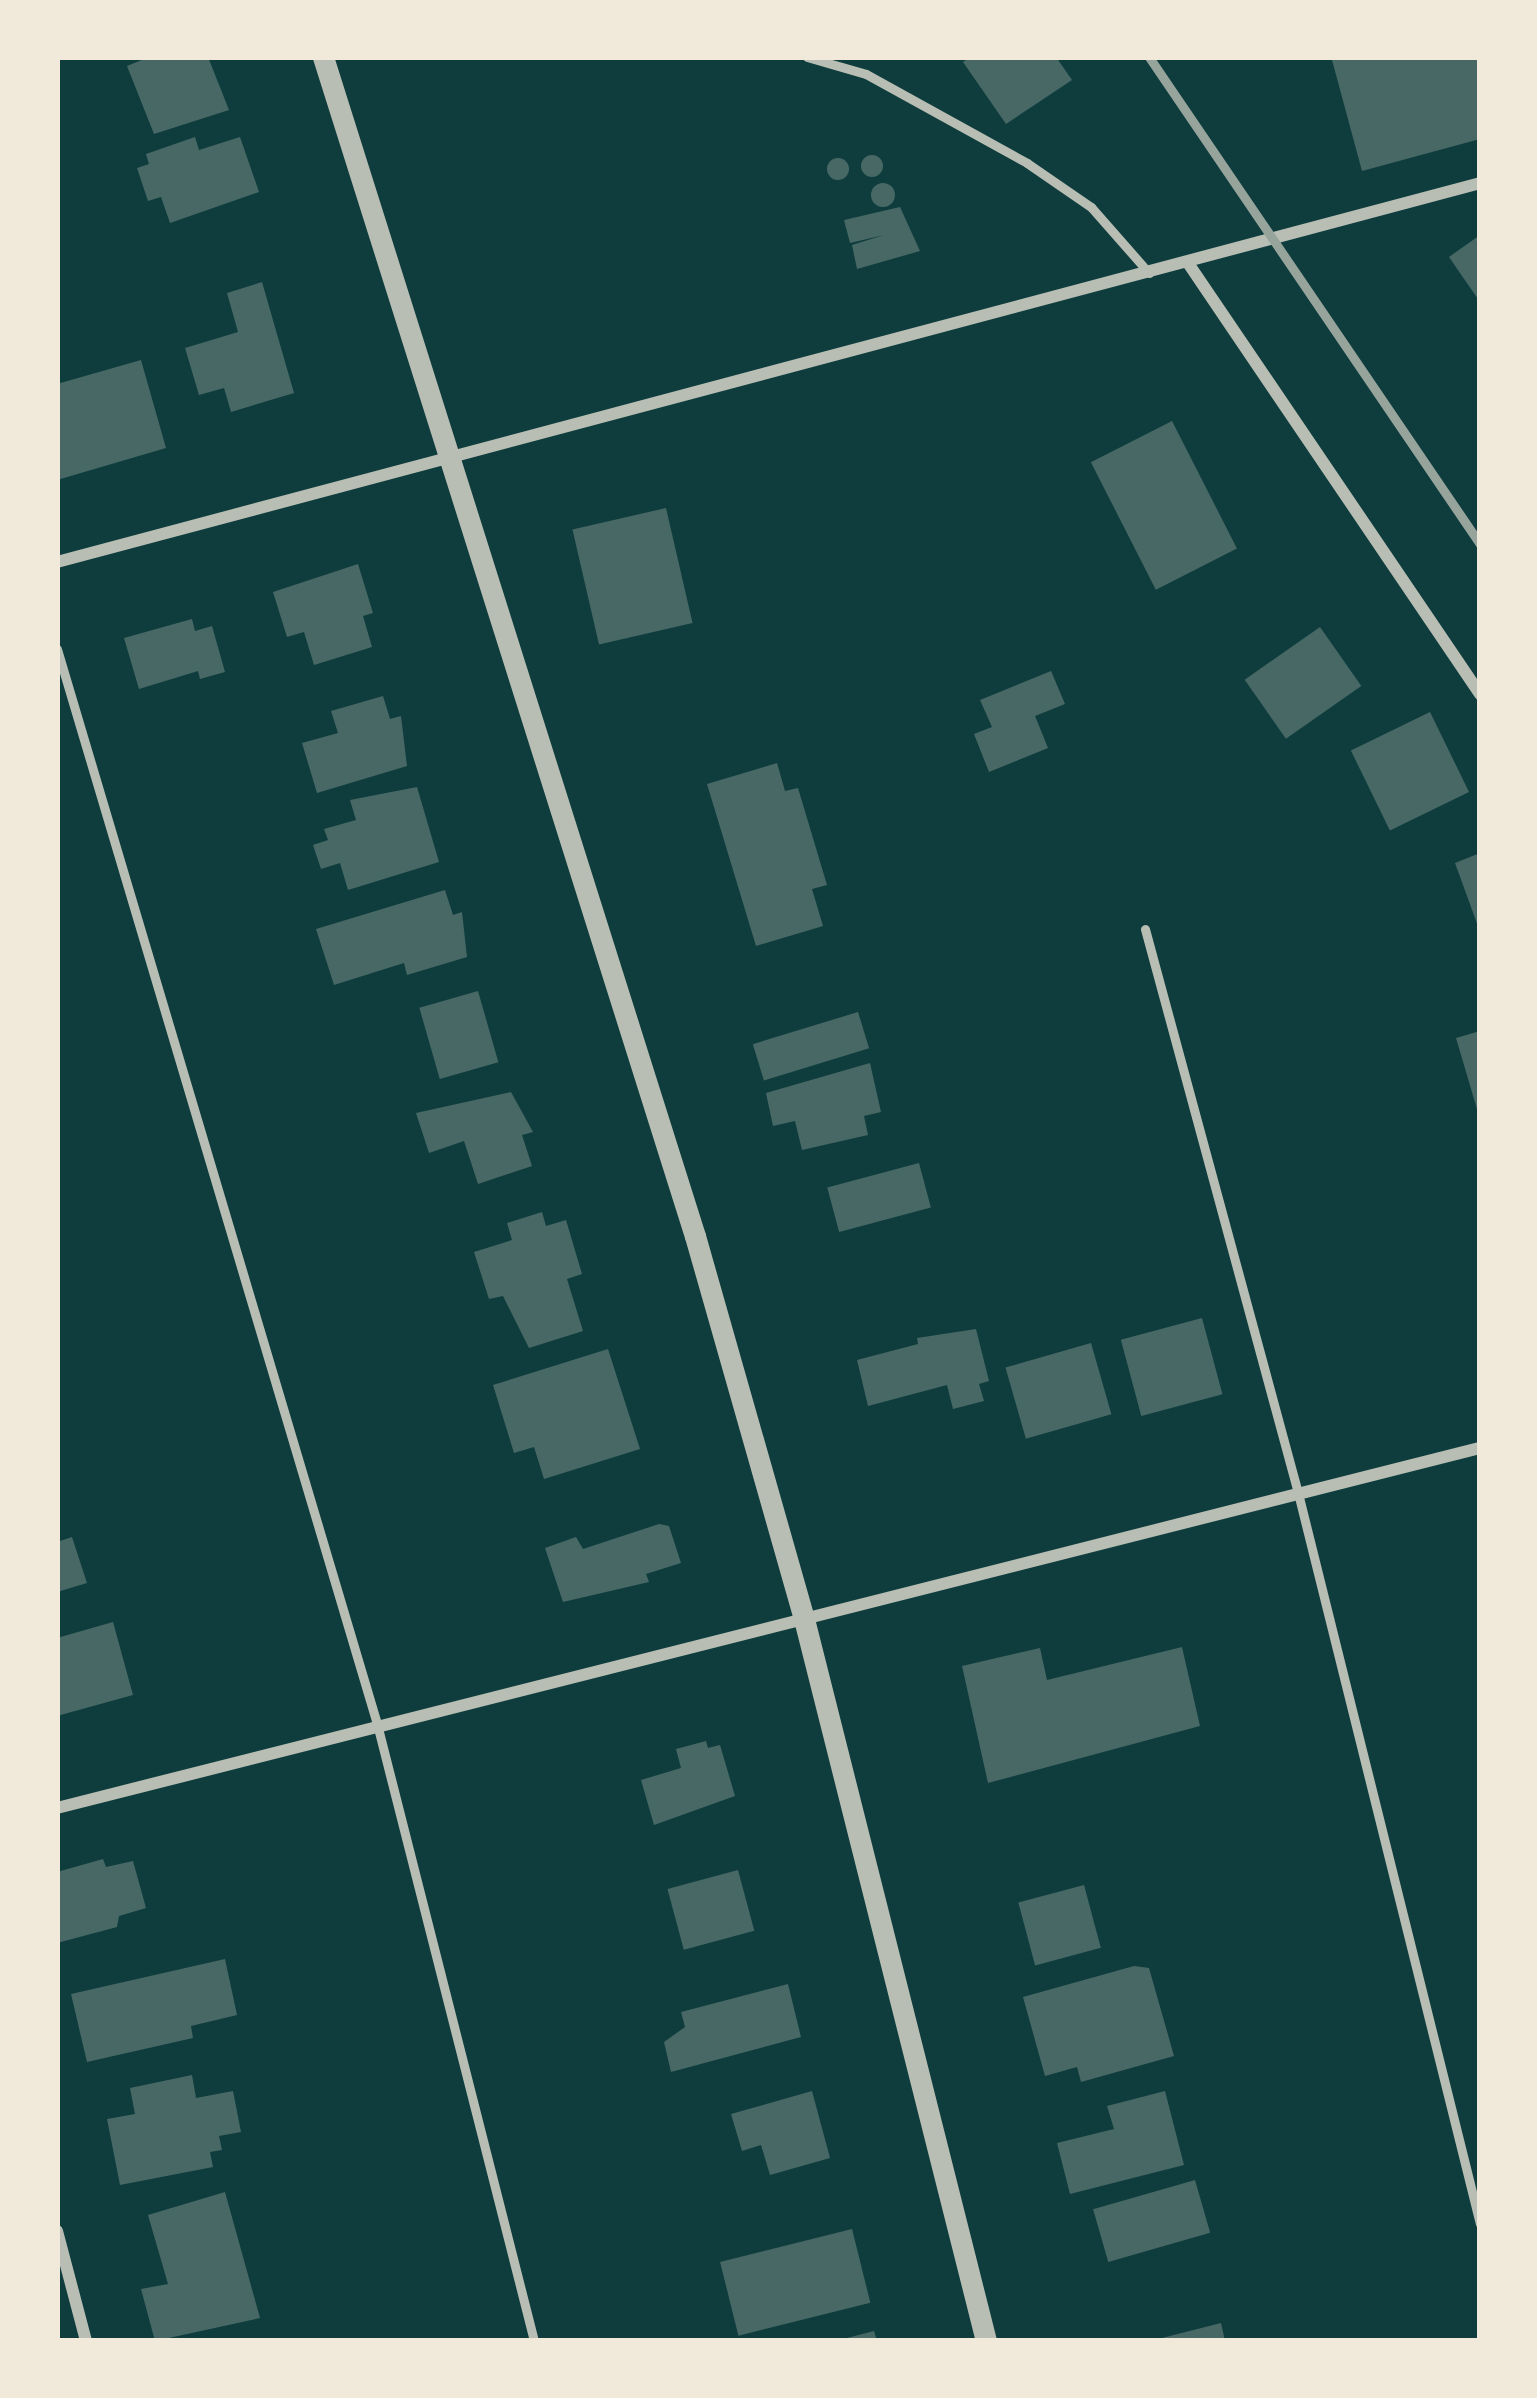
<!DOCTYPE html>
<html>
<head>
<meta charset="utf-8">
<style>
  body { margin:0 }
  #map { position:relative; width:1537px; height:2398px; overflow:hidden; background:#0f3d3e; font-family:"Golos Text",sans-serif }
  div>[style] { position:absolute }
  .building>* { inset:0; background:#486865; transform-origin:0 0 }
  .round { border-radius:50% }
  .service>* { height:9px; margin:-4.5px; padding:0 4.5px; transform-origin:4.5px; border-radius:4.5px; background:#b8beb3 }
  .minor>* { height:12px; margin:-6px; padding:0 6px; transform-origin:6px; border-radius:6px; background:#b8beb3 }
  .tertiary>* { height:21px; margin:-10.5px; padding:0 10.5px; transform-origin:10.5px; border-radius:10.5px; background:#b8beb3 }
  .rail>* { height:9px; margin:-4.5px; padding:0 4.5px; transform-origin:4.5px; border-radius:4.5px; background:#97a49c }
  span { translate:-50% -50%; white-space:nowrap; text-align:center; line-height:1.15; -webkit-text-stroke:12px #f1e9da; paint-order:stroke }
  .frame { position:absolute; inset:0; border:60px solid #f1e9da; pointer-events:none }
</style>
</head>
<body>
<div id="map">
  <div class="building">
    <div style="clip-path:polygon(149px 57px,208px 57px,229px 110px,154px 134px,127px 66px)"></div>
    <div style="clip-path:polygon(970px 57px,1056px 57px,1072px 80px,1006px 124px,963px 62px)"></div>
    <div style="clip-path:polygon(1480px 57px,1480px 139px,1362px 171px,1332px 60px)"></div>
    <div style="clip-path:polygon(195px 137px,199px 150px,240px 137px,259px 192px,170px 223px,161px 197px,148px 201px,137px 168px,149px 164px,146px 154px)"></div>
    <div class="round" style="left:861px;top:155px;width:22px;height:22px"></div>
    <div class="round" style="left:827px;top:158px;width:22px;height:22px"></div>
    <div class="round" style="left:871px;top:183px;width:24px;height:24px"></div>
    <div style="clip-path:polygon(900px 207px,920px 251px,857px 269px,852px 245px,884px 235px,850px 243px,844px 220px)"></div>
    <div style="clip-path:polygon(1480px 235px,1480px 302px,1449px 257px)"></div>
    <div style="clip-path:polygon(262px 282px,294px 393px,231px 412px,224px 388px,199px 395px,185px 348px,238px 332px,227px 293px)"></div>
    <div style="clip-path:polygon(141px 360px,166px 448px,57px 480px,57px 384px)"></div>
    <div style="left:1172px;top:421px;width:143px;height:91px;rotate:63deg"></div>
    <div style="left:666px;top:508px;width:118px;height:96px;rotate:77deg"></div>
    <div style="clip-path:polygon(358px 564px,373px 613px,363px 616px,372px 647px,314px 665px,304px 632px,287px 637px,273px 592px)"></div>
    <div style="clip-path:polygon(192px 619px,195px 631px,212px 626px,225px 672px,200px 679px,198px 671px,139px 689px,124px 638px)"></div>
    <div style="left:1320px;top:627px;width:72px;height:92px;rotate:55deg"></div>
    <div style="clip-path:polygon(1051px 671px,1065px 704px,1035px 716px,1048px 748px,989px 772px,974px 734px,992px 727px,980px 700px)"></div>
    <div style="clip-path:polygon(383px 696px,390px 719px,401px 716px,407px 766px,317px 793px,302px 743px,338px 733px,331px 711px)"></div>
    <div style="left:1430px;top:712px;width:89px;height:88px;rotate:64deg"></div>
    <div style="clip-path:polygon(777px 763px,785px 791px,798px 788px,827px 885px,812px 889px,823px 926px,756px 946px,707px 784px)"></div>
    <div style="clip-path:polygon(417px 787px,439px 862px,348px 890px,340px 863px,321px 869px,313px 845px,328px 840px,324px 829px,356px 820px,350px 800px)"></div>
    <div style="clip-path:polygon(1480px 853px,1480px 929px,1479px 929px,1455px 863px)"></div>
    <div style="clip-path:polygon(445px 890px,453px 915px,462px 912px,467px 957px,407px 975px,404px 963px,334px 985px,316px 929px)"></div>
    <div style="left:478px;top:991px;width:74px;height:61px;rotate:74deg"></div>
    <div style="left:858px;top:1012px;width:38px;height:110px;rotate:73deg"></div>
    <div style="clip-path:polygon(1480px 1031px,1480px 1116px,1479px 1116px,1456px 1038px)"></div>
    <div style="clip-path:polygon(870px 1063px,881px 1112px,864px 1116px,868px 1135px,802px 1150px,795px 1121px,773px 1126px,766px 1093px)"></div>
    <div style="clip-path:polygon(511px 1092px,533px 1132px,522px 1135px,532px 1166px,478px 1184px,464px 1141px,429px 1153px,416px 1113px)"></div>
    <div style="left:919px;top:1163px;width:46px;height:95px;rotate:75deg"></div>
    <div style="clip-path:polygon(542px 1212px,546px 1226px,566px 1220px,582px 1274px,567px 1279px,583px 1331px,529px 1348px,503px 1296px,489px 1299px,474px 1252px,512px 1240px,507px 1223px)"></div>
    <div style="left:1202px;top:1318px;width:79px;height:84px;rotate:75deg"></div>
    <div style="clip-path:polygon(976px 1329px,989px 1381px,979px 1384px,984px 1401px,953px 1409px,947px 1385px,868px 1406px,857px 1360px,918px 1344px,917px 1338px)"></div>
    <div style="left:1091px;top:1343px;width:74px;height:89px;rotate:74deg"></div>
    <div style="clip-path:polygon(608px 1349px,640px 1449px,544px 1479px,534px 1447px,514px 1453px,493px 1385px)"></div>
    <div style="clip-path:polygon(659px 1524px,669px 1526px,681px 1563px,646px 1574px,649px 1582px,563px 1602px,545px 1548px,576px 1537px,583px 1549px)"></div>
    <div style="clip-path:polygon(72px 1537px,87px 1583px,57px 1592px,57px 1542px)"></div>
    <div style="clip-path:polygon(113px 1622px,133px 1695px,57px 1716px,57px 1638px)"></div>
    <div style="clip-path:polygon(1182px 1647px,1200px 1726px,988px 1783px,962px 1666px,1040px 1648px,1047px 1680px)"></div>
    <div style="clip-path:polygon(706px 1741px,708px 1748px,720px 1745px,735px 1796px,654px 1825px,641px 1780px,681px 1768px,676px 1749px)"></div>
    <div style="clip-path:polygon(103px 1859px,106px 1867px,133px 1861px,146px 1908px,119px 1916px,117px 1927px,57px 1943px,57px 1872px)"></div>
    <div style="left:738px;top:1870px;width:63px;height:73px;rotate:75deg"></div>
    <div style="left:1084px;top:1885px;width:65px;height:68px;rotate:75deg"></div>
    <div style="clip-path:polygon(225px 1959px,237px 2015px,191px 2026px,193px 2038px,87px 2062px,71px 1994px)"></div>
    <div style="clip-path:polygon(1134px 1966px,1149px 1968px,1174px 2056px,1081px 2082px,1077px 2067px,1045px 2076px,1023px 1997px)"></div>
    <div style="clip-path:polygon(788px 1984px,801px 2037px,671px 2072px,664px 2042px,685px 2027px,681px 2012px)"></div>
    <div style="clip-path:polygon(192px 2075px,196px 2098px,233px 2091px,241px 2132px,219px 2136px,222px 2150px,210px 2152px,213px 2167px,120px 2185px,107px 2119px,135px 2114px,130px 2088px)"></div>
    <div style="clip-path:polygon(812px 2091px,830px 2158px,770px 2175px,761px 2145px,742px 2151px,731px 2114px)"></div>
    <div style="clip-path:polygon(1165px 2091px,1184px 2165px,1070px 2194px,1057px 2143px,1114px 2129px,1107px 2106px)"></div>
    <div style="left:1195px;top:2180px;width:55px;height:106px;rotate:74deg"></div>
    <div style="clip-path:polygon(225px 2192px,260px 2318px,155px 2341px,141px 2289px,168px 2284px,148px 2215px)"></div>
    <div style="left:852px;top:2229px;width:76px;height:136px;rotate:76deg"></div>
    <div style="clip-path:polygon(1221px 2323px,1225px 2341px,1158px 2341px,1158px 2339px)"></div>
    <div style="clip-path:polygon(874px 2331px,877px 2341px,844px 2341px,843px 2339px)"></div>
  </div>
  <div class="service">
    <div style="left:807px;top:57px;width:61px;rotate:16.1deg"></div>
    <div style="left:866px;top:74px;width:184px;rotate:28.9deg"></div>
    <div style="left:1027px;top:163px;width:78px;rotate:34.5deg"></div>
    <div style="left:1091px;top:207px;width:88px;rotate:48.7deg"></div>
    <div style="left:57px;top:649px;width:1122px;rotate:73.42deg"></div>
    <div style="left:377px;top:1724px;width:637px;rotate:75.72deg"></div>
    <div style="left:1145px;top:929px;width:584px;rotate:74.82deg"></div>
    <div style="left:1298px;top:1493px;width:753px;rotate:76.02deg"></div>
  </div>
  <div class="minor">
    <div style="left:1188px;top:263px;width:521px;rotate:55.88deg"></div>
    <div style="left:57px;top:562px;width:1473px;rotate:-14.91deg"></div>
    <div style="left:57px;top:1808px;width:1468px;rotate:-14.2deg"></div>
    <div style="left:57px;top:2231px;width:114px;rotate:75.2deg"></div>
  </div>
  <div class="tertiary">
    <div style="left:323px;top:57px;width:1236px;rotate:72.49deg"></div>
    <div style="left:695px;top:1236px;width:398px;rotate:74.1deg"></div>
    <div style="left:804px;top:1619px;width:745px;rotate:75.85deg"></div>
  </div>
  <div class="rail">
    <div style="left:1149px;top:57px;width:589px;rotate:55.8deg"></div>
  </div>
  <div class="frame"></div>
</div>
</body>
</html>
